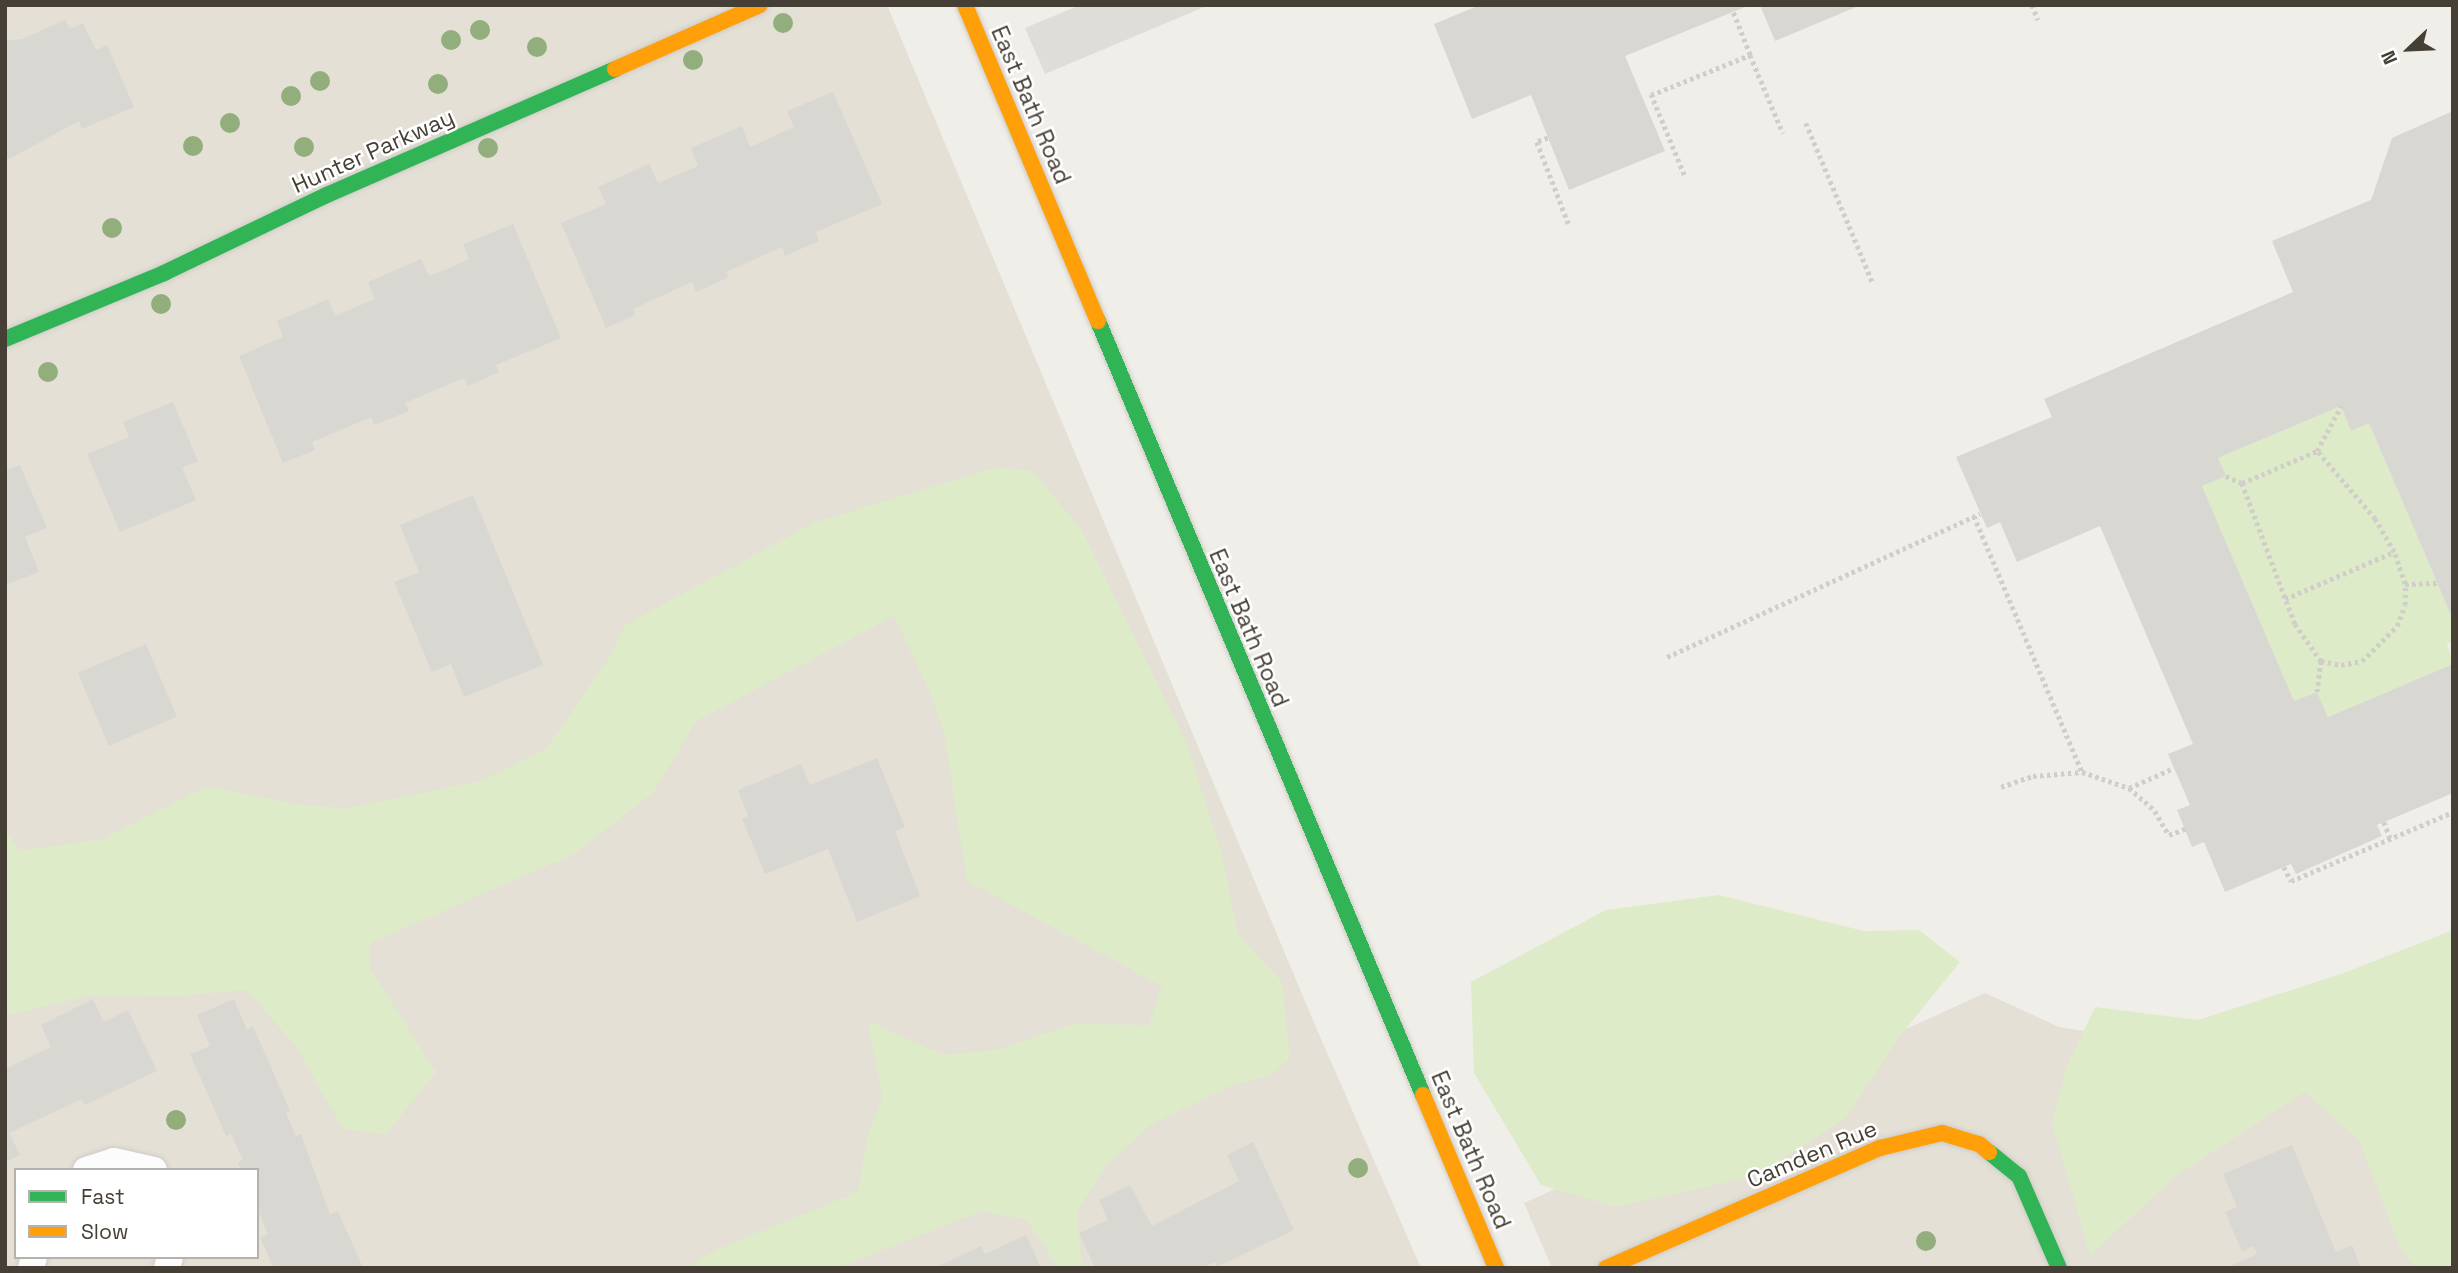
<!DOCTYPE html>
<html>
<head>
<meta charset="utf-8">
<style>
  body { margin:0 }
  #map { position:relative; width:2458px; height:1273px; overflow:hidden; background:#f0eee8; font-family:"Space Grotesk",sans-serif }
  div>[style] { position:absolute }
  .residential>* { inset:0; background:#e4e0d5 }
  .green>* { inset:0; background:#ddebc8 }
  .parking>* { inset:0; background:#dfddd8 }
  .building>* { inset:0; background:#d9d7d1; transform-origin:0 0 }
  .path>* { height:4.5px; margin-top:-2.25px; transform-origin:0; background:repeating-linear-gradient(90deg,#d1ceca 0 3.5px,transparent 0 7px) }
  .roads { filter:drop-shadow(0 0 2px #ceccc6) drop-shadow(0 0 2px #ceccc6) }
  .lane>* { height:26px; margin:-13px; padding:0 13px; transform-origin:13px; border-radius:13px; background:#fdfcfc }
  .fast>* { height:16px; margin:-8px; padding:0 8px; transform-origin:8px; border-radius:8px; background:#30b455 }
  .slow>* { height:16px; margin:-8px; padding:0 8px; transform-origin:8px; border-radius:8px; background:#ff9f0a }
  .trees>* { width:20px; height:20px; margin:-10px; border-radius:50%; background:#92ae7d }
  span { translate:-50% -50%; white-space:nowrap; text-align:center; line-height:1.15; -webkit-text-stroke:5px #fff; paint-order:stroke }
  .street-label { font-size:23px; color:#463f35 }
  .frame { position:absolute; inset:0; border:7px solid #463f35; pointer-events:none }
  .legend { position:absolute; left:14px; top:1168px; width:245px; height:91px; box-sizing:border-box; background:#fff; border:2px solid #b5b2ae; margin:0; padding:9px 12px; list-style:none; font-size:21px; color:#463f35 }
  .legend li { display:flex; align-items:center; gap:14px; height:35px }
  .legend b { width:35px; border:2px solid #b5b2ae }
  .north { position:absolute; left:2374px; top:14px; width:70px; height:70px; -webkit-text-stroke:5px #fff; paint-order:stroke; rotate:247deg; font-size:19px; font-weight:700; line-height:28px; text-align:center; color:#463f35 }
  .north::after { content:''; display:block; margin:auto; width:24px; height:32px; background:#463f35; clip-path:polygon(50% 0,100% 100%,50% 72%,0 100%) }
</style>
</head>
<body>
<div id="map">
  <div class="residential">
    <div style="clip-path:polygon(evenodd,5px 5px,887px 5px,1315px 1025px,1421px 1268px,5px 1268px,5px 5px,16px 1170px,257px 1170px,257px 1257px,16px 1257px,16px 1170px)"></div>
    <div style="clip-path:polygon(2453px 931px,2453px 1268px,1552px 1268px,1524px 1203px,1985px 993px,2059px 1027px,2181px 1046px)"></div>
  </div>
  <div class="green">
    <div style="clip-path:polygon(2341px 406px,2351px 431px,2369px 423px,2453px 620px,2453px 641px,2447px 644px,2453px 664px,2328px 717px,2317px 692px,2294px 701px,2202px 486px,2226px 476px,2218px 458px)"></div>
    <div style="clip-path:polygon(997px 467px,1032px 471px,1081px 529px,1187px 744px,1222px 855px,1238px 935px,1282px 982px,1290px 1059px,1269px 1075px,1225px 1088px,1152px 1124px,1105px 1167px,1077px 1212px,1082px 1268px,1058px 1268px,1027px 1220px,982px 1211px,836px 1268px,686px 1268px,718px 1249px,858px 1192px,868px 1135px,882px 1097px,868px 1021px,943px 1055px,996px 1050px,1074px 1024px,1149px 1025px,1162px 986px,967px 881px,944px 732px,930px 692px,894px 616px,696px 721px,654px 792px,574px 854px,370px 943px,369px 967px,436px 1072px,386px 1134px,343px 1129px,295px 1045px,246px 990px,177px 996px,93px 995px,5px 1016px,5px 827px,19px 851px,103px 839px,207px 786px,294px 804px,347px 808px,480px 781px,546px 749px,607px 661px,625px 625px,816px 522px)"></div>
    <div style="clip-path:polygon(1719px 895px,1864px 931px,1919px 930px,1960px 962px,1900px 1036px,1846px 1118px,1755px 1176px,1616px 1207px,1541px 1185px,1474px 1073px,1471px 982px,1606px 910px)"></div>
    <div style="clip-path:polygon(2453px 930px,2453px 1268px,2415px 1268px,2400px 1248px,2359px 1140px,2305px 1092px,2173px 1178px,2090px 1256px,2052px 1123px,2067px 1066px,2095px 1007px,2198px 1020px,2344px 973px)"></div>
  </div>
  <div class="parking">
    <div style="clip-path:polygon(1080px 5px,1209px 5px,1045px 74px,1025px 28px)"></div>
  </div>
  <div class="building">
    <div style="clip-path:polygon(1480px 5px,1750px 5px,1625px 56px,1665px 151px,1569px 190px,1531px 95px,1472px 119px,1434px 24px)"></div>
    <div style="clip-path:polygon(1760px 5px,1861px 5px,1775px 41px)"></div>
    <div style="clip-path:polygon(65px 20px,70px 29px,83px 23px,96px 50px,107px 45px,134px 107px,82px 129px,79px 121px,9px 159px,5px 155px,5px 41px,22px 39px)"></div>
    <div style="clip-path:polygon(833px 92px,882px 204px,816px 232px,819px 241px,785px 256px,782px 247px,726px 272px,729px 277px,696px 292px,692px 282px,633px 309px,635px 315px,606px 328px,561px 223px,606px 204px,598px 187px,649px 164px,658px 183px,677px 175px,698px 166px,691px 148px,742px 126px,750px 147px,794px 127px,787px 111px)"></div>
    <div style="clip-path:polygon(2453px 111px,2453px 620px,2369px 423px,2351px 431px,2341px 406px,2218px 458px,2226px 476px,2202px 486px,2294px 701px,2317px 692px,2328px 717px,2453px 664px,2453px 793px,2377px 825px,2382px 836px,2296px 874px,2291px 864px,2225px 892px,2204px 842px,2192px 847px,2177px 810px,2190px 805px,2168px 754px,2193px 744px,2100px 526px,2017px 562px,2000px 522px,1987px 528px,1956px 457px,2052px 417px,2044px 399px,2293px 292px,2272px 241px,2371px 200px,2392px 138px)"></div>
    <div style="clip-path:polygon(513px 224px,561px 338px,496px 365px,499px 372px,468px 386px,464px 378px,405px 403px,409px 411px,374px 425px,371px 417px,312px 442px,315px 450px,283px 463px,239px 356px,283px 337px,277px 321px,328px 299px,335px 316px,375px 299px,368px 282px,421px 259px,429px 276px,450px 268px,469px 259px,463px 244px)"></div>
    <div style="clip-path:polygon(173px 402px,198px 461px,182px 468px,196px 500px,120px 532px,87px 454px,129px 437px,123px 422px)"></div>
    <div style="clip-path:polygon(20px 465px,47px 528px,25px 537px,39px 572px,5px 585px,5px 471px)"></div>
    <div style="clip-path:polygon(473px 495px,543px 665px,464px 697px,451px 664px,432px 672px,394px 582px,419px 572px,400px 525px)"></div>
    <div style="left:146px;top:644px;width:79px;height:74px;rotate:67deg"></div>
    <div style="clip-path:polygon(877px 758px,905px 827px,895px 831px,920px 896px,857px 922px,828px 849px,765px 874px,742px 819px,748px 816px,738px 790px,801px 764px,810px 785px)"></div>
    <div style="clip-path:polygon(93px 999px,104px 1022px,128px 1010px,157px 1071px,85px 1105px,82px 1099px,9px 1133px,20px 1155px,5px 1162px,5px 1069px,51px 1047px,41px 1025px)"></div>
    <div style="clip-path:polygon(234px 999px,247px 1030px,253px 1026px,290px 1111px,286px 1113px,296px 1136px,301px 1134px,330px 1215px,338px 1211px,363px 1268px,274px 1268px,260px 1238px,268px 1234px,257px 1208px,257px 1170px,241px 1170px,238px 1162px,243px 1160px,231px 1134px,226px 1136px,190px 1054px,210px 1046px,197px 1015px)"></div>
    <div style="clip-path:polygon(1253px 1142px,1294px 1230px,1217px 1267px,1215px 1262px,1203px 1268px,1095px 1268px,1079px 1233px,1108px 1220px,1099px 1200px,1130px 1185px,1152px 1226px,1239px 1181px,1227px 1155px)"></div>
    <div style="clip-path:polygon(2292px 1145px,2336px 1252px,2352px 1245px,2361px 1268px,2226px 1268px,2257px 1254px,2254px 1246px,2242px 1252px,2225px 1212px,2237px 1207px,2223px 1174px)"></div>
    <div style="clip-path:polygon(1026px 1235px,1041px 1268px,935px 1268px,981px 1246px,985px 1254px)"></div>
  </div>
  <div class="path">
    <div style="left:2032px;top:5px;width:16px;rotate:68deg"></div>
    <div style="left:1750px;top:55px;width:85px;rotate:67.1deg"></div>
    <div style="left:1806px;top:123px;width:173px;rotate:67.3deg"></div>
    <div style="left:1548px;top:138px;width:12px;rotate:160deg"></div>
    <div style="left:1537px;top:142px;width:89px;rotate:68.9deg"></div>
    <div style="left:1684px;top:175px;width:87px;rotate:-112.4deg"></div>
    <div style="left:1651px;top:95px;width:107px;rotate:-22deg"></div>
    <div style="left:1750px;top:55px;width:46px;rotate:-111.6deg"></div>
    <div style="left:2226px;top:476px;width:17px;rotate:24deg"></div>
    <div style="left:2242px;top:483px;width:151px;rotate:69.4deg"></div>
    <div style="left:2295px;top:624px;width:45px;rotate:54.9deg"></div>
    <div style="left:2321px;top:661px;width:31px;rotate:97deg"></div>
    <div style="left:2242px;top:483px;width:82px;rotate:-23.1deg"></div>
    <div style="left:1974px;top:516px;width:278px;rotate:67.1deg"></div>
    <div style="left:2082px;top:772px;width:50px;rotate:18.8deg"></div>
    <div style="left:2129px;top:788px;width:35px;rotate:41deg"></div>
    <div style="left:2155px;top:811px;width:28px;rotate:60deg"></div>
    <div style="left:2169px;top:835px;width:17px;rotate:-21deg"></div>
    <div style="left:2405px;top:584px;width:32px;rotate:-2deg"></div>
    <div style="left:2285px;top:599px;width:119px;rotate:-23.3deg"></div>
    <div style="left:1667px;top:657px;width:344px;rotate:-24.6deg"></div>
    <div style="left:2321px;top:661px;width:20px;rotate:11deg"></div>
    <div style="left:2341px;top:665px;width:21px;rotate:-11deg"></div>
    <div style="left:2362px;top:661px;width:49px;rotate:-45deg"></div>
    <div style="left:2397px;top:626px;width:22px;rotate:-69deg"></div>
    <div style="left:2405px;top:605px;width:21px;rotate:-90deg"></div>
    <div style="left:2405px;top:584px;width:34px;rotate:-109deg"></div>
    <div style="left:2394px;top:552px;width:38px;rotate:-120deg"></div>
    <div style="left:2375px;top:519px;width:89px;rotate:-130.5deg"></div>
    <div style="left:2317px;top:451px;width:51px;rotate:-61.9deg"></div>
    <div style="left:2001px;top:787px;width:34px;rotate:-19deg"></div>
    <div style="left:2033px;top:776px;width:49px;rotate:-4.7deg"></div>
    <div style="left:2129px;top:788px;width:49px;rotate:-24deg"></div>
    <div style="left:2384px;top:822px;width:17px;rotate:69deg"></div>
    <div style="left:2284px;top:867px;width:16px;rotate:63deg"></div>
    <div style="left:2291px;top:881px;width:176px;rotate:-23.1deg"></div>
  </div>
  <div class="roads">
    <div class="lane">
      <div style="left:86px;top:1170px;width:29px;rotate:-18deg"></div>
      <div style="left:114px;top:1161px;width:41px;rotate:12.7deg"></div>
      <div style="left:31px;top:1268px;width:11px;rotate:-75deg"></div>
      <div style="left:167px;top:1268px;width:11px;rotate:-75deg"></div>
    </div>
    <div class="fast">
      <div style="left:1098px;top:321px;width:839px;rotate:67.22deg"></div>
      <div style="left:5px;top:339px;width:172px;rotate:-22.5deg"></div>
      <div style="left:164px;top:273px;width:181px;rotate:-25.6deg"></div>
      <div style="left:327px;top:195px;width:314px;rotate:-23.6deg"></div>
      <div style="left:1989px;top:1152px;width:38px;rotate:39deg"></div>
      <div style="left:2019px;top:1176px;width:100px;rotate:66.5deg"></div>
    </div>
    <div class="slow">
      <div style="left:965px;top:5px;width:343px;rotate:67.2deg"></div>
      <div style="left:615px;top:69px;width:158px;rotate:-23.8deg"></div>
      <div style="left:1423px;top:1095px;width:188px;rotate:67.1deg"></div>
      <div style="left:1606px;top:1268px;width:299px;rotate:-23.7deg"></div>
      <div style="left:1880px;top:1148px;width:64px;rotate:-13.6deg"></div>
      <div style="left:1942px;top:1133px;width:39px;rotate:17deg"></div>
      <div style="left:1979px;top:1144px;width:13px;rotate:39deg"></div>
    </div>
  </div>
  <div class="trees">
    <div style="left:783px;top:23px"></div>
    <div style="left:480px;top:30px"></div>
    <div style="left:451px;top:40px"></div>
    <div style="left:537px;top:47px"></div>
    <div style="left:693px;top:60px"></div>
    <div style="left:320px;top:81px"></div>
    <div style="left:438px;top:84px"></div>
    <div style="left:291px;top:96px"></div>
    <div style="left:230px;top:123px"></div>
    <div style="left:193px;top:146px"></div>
    <div style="left:304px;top:147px"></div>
    <div style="left:488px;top:148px"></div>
    <div style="left:112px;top:228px"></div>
    <div style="left:161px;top:304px"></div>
    <div style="left:48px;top:372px"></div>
    <div style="left:176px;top:1120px"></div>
    <div style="left:1358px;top:1168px"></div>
    <div style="left:1926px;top:1241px"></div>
  </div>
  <div class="street-label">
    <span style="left:1031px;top:105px;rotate:67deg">East Bath Road</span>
    <span style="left:373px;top:151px;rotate:-24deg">Hunter Parkway</span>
    <span style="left:1249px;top:628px;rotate:67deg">East Bath Road</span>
    <span style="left:1471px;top:1150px;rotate:67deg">East Bath Road</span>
    <span style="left:1812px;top:1154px;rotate:-23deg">Camden Rue</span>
  </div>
  <div class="frame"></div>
  <ul class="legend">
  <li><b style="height:9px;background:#30b455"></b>Fast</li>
  <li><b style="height:9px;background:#ff9f0a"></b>Slow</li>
  </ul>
  <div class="north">N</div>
</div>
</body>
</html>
